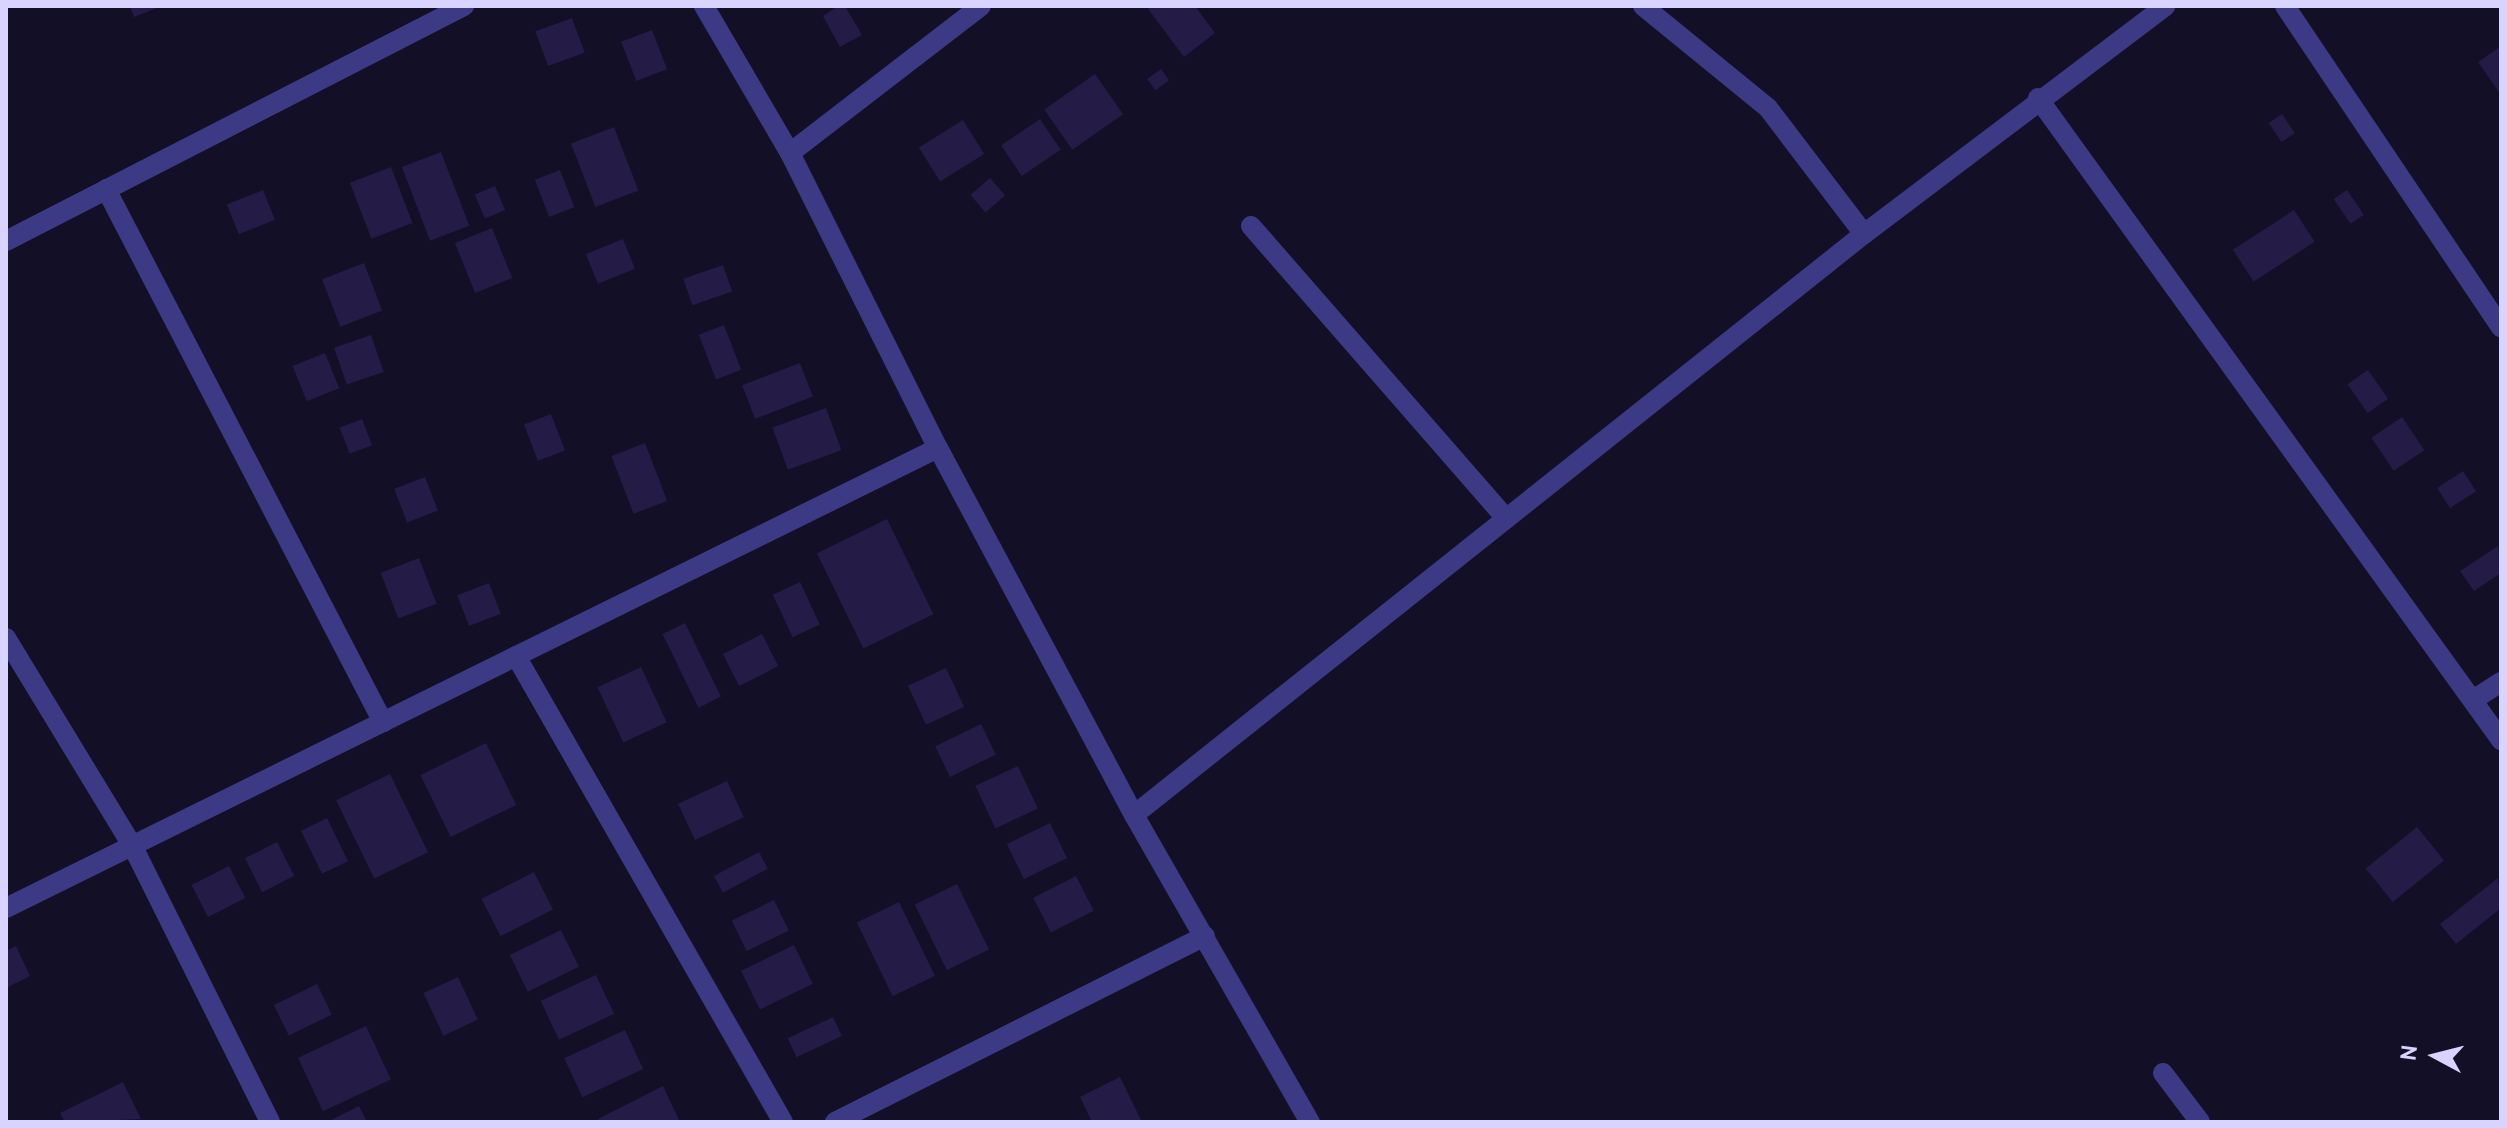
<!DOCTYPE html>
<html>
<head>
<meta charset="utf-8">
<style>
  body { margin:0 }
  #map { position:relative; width:2507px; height:1128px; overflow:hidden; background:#130f26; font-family:Overpass,sans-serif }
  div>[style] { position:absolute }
  .building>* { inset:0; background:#241b47; transform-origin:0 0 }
  .street>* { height:20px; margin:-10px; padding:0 10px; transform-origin:10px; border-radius:10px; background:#3d3a85 }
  span { translate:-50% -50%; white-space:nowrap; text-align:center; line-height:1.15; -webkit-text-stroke:8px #130f26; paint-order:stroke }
  .frame { position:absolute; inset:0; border:8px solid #d9d4ff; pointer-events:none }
  .north { position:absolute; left:2395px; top:1016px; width:80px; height:80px; -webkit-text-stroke:6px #130f26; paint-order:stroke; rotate:277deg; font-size:22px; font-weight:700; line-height:32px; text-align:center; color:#d9d4ff }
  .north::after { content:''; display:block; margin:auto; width:28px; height:36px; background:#d9d4ff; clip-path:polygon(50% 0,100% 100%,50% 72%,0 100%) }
</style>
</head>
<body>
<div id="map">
  <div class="building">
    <div style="clip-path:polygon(130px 6px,162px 6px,134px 17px)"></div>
    <div style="clip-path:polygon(838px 6px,845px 6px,862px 35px,840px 47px,823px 16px)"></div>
    <div style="clip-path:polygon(1153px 6px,1195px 6px,1215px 33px,1184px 57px,1148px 9px)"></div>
    <div style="left:572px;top:18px;width:37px;height:39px;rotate:70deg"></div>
    <div style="left:652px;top:30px;width:42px;height:33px;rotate:69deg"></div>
    <div style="clip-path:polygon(2501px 46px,2501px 95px,2478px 62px)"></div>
    <div style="left:1161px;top:69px;width:14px;height:17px;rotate:54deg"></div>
    <div style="left:1095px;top:74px;width:49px;height:62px;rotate:55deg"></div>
    <div style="left:2282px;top:114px;width:23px;height:16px;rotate:56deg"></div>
    <div style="left:1040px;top:119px;width:37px;height:47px;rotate:56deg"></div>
    <div style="left:963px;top:120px;width:40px;height:52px;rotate:58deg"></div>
    <div style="left:614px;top:127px;width:68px;height:46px;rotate:69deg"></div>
    <div style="left:441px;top:152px;width:79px;height:42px;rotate:69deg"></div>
    <div style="left:391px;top:167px;width:60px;height:44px;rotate:69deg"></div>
    <div style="left:560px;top:170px;width:40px;height:27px;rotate:69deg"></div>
    <div style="left:990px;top:178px;width:23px;height:26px;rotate:49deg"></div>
    <div style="left:495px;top:186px;width:26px;height:22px;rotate:67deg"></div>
    <div style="left:263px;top:190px;width:32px;height:39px;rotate:68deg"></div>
    <div style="left:2347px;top:190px;width:30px;height:16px;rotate:56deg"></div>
    <div style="left:2294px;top:210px;width:38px;height:73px;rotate:57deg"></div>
    <div style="left:492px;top:228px;width:54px;height:40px;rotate:68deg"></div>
    <div style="left:623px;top:239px;width:32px;height:40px;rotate:68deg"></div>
    <div style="left:364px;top:263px;width:51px;height:45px;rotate:69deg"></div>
    <div style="left:723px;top:265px;width:28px;height:42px;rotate:71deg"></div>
    <div style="left:724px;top:325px;width:48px;height:27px;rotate:69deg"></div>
    <div style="left:371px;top:335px;width:39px;height:39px;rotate:71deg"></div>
    <div style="left:325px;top:353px;width:38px;height:35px;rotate:68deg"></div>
    <div style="left:800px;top:363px;width:36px;height:62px;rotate:69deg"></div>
    <div style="left:2368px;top:370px;width:35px;height:25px;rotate:55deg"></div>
    <div style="left:826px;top:408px;width:45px;height:57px;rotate:70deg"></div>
    <div style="left:551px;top:414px;width:39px;height:29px;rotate:69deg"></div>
    <div style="left:2402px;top:417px;width:40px;height:37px;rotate:56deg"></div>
    <div style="left:362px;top:419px;width:28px;height:24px;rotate:69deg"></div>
    <div style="left:645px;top:443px;width:62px;height:36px;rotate:69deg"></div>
    <div style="left:2463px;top:471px;width:24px;height:31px;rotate:57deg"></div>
    <div style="left:425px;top:477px;width:36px;height:33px;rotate:69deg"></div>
    <div style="left:887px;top:519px;width:106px;height:78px;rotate:64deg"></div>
    <div style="clip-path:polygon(2498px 546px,2501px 573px,2474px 591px,2460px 571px)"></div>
    <div style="left:419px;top:558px;width:49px;height:41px;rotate:69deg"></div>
    <div style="left:800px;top:582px;width:47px;height:30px;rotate:65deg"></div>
    <div style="left:489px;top:583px;width:33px;height:34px;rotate:69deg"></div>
    <div style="left:685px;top:623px;width:82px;height:25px;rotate:64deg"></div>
    <div style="left:762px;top:634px;width:36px;height:44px;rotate:63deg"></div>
    <div style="left:641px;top:667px;width:61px;height:48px;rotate:65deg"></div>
    <div style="left:946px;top:668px;width:43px;height:42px;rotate:65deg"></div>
    <div style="left:981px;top:724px;width:34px;height:51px;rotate:64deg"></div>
    <div style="left:486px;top:743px;width:69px;height:73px;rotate:64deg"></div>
    <div style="left:1018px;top:766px;width:47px;height:47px;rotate:65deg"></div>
    <div style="left:390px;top:774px;width:87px;height:60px;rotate:64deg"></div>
    <div style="left:727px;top:781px;width:40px;height:54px;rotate:65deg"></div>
    <div style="left:327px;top:818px;width:48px;height:29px;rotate:64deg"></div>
    <div style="left:1050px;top:823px;width:39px;height:48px;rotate:64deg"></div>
    <div style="left:2417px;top:827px;width:43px;height:66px;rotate:51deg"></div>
    <div style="left:277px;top:842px;width:38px;height:36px;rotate:63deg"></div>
    <div style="left:759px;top:852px;width:19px;height:51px;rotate:62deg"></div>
    <div style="left:229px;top:866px;width:36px;height:42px;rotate:63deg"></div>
    <div style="left:534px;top:872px;width:42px;height:59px;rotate:63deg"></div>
    <div style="left:1076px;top:876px;width:39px;height:48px;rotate:63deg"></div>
    <div style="clip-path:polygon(2498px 878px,2501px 908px,2456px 944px,2440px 924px)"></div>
    <div style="left:957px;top:884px;width:73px;height:47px;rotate:64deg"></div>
    <div style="left:774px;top:900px;width:34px;height:47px;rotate:64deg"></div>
    <div style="left:899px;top:902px;width:82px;height:47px;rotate:64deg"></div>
    <div style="left:561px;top:930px;width:41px;height:57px;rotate:64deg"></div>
    <div style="left:794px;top:945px;width:43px;height:59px;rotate:64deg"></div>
    <div style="clip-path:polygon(16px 946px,30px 976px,6px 988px,6px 951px)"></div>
    <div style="left:596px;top:975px;width:43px;height:61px;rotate:65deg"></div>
    <div style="left:458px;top:977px;width:47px;height:38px;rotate:65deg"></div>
    <div style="left:317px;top:984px;width:34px;height:48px;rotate:64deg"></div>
    <div style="left:833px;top:1017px;width:21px;height:50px;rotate:65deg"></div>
    <div style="left:366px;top:1026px;width:59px;height:75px;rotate:65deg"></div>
    <div style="left:625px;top:1030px;width:43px;height:67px;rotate:65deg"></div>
    <div style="clip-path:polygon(1120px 1077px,1142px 1122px,1092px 1122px,1080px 1097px)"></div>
    <div style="clip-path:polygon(123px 1082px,141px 1119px,65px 1122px,60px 1113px)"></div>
    <div style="clip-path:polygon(663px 1086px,680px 1122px,599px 1122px,598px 1119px)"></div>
    <div style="clip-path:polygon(359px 1106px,367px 1122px,327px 1122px)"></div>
  </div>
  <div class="street">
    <div style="left:704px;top:6px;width:170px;rotate:59.7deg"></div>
    <div style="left:790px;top:153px;width:330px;rotate:63.4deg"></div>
    <div style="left:938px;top:448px;width:416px;rotate:61.9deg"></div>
    <div style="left:1134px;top:815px;width:354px;rotate:60.2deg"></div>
    <div style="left:1643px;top:6px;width:161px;rotate:39.2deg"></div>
    <div style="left:1768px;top:108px;width:158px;rotate:52.7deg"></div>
    <div style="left:2285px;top:6px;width:387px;rotate:56.1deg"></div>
    <div style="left:2038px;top:98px;width:792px;rotate:54.2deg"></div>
    <div style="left:790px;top:153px;width:241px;rotate:-37.6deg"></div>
    <div style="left:106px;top:189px;width:601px;rotate:62.54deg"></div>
    <div style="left:1251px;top:226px;width:388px;rotate:48.9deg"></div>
    <div style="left:6px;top:241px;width:515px;rotate:-27.16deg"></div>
    <div style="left:6px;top:638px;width:242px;rotate:58.7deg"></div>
    <div style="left:132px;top:845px;width:309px;rotate:63.5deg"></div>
    <div style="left:516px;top:656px;width:537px;rotate:60.19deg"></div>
    <div style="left:2473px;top:700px;width:33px;rotate:-33deg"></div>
    <div style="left:1134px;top:815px;width:933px;rotate:-38.52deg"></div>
    <div style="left:1864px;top:234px;width:378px;rotate:-37.1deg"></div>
    <div style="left:6px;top:908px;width:1039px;rotate:-26.27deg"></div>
    <div style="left:2163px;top:1073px;width:61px;rotate:52.9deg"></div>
    <div style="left:835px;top:1122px;width:414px;rotate:-26.7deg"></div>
  </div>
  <div class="frame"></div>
  <div class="north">N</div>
</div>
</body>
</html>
